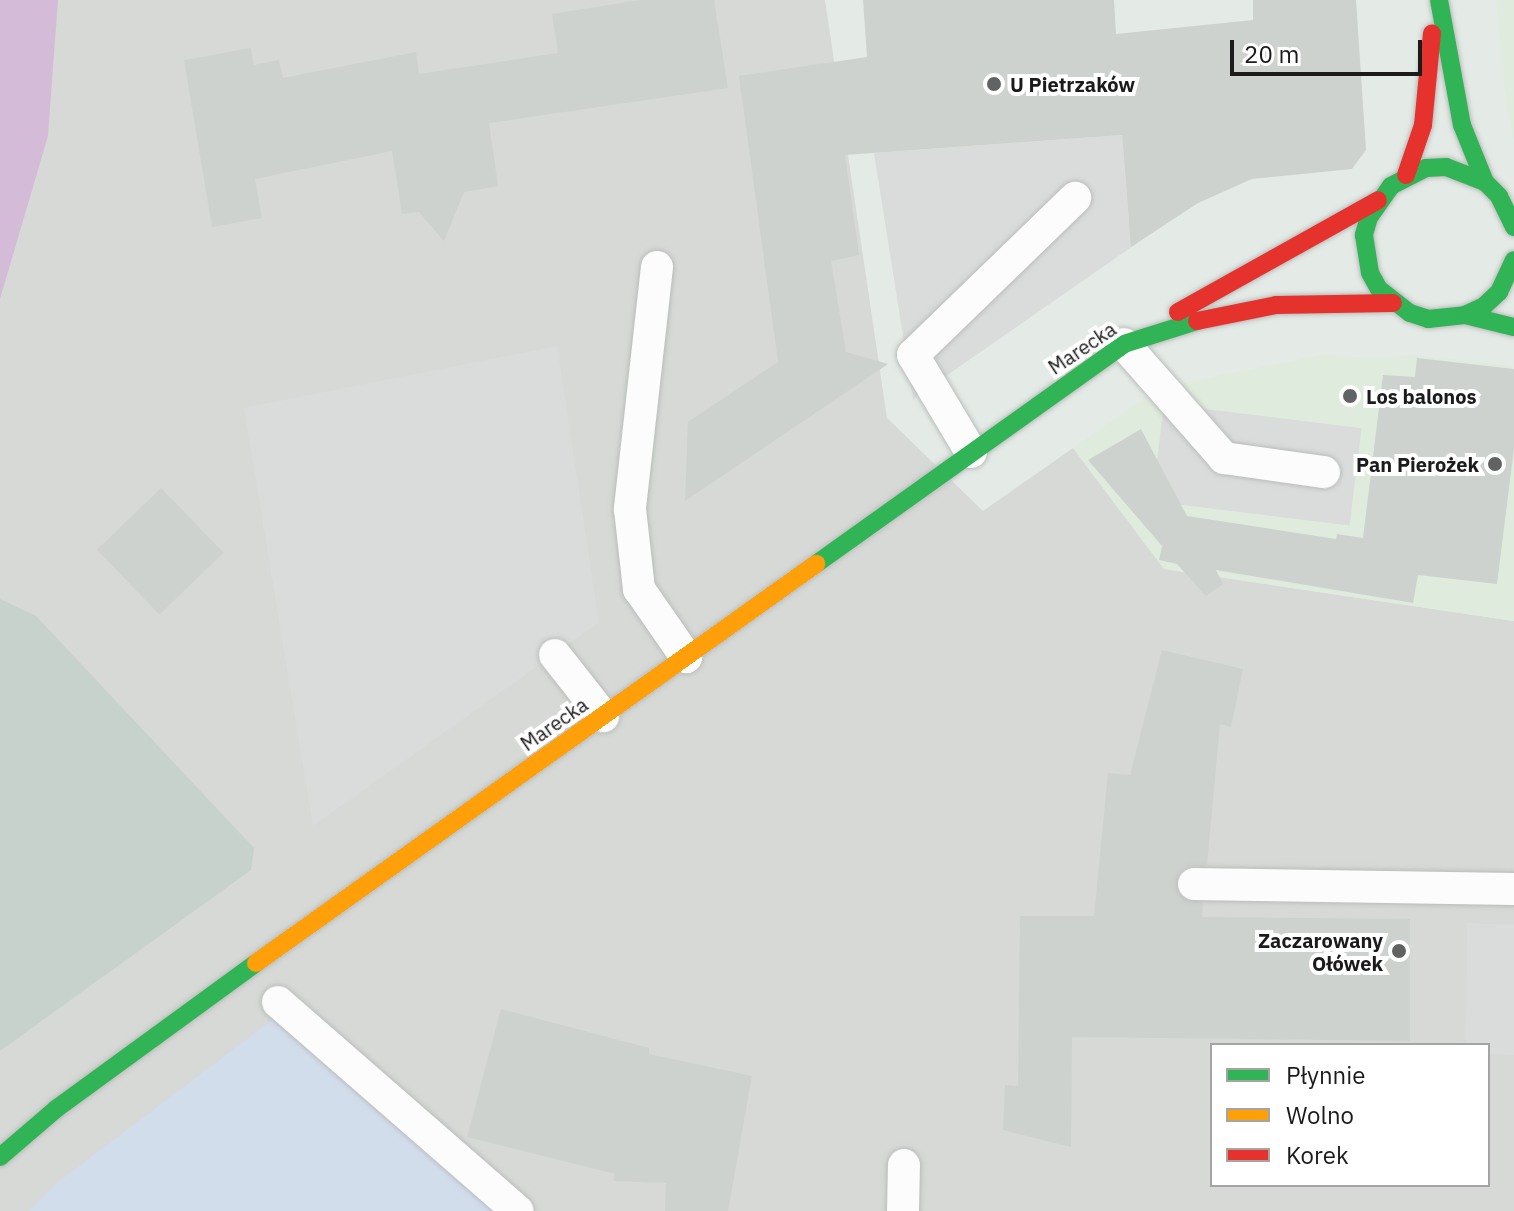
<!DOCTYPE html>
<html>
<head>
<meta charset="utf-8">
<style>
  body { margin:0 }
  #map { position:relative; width:1514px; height:1211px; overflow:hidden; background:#e4eae6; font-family:"IBM Plex Sans",sans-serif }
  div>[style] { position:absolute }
  .residential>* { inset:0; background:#d6d9d6 }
  .commercial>* { inset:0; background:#dfebdc }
  .construction>* { inset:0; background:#c7d2cd }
  .park>* { inset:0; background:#d2ddec }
  .parking>* { inset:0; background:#dadcdb; transform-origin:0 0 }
  .water>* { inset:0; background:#d4bcd9 }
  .building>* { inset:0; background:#ced2cf; transform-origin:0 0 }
  .roads { filter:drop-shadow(0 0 2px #babdbb) drop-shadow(0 0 2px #babdbb) }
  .lane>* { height:32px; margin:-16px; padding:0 16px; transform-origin:16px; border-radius:16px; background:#fbfcfb }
  .fast>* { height:18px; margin:-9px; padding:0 9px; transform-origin:9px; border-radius:9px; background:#30b455 }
  .slow>* { height:18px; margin:-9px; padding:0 9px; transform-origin:9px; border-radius:9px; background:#ff9f0a }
  .jam>* { height:18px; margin:-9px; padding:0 9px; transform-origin:9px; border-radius:9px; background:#e5322d }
  .dots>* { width:22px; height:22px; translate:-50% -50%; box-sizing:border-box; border:4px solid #fff; border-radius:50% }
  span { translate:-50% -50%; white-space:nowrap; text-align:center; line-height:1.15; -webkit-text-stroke:8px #fff; paint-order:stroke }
  .poi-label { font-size:20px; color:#1b1b1b; font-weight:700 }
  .left { translate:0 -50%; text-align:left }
  .right { translate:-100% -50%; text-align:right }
  .street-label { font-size:20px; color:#1b1b1b }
  .legend { position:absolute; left:1210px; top:1043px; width:280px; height:144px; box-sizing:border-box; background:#fff; border:2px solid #a4a4a4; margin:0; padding:10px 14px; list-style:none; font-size:24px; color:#1b1b1b }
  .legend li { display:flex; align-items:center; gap:16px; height:40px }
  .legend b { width:40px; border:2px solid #a4a4a4 }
  .scale { position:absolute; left:1230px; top:40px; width:192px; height:36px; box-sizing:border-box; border:4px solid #1b1b1b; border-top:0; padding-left:10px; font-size:24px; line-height:28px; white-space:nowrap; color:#1b1b1b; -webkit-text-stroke:6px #fff; paint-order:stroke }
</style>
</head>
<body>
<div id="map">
  <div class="residential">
    <div style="clip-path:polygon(evenodd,0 0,825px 0,887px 418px,983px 511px,1073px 448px,1164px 569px,1514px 621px,1514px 1211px,0 1211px,0 0,1212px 1045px,1488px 1045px,1488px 1185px,1212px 1185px,1212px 1045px)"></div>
  </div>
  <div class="commercial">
    <div style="clip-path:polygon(1496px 0,1514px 0,1514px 141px,1506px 101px)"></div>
    <div style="clip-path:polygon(1324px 355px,1380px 359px,1408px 355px,1509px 365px,1514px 371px,1514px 621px,1164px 569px,1073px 448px,1142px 400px,1191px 381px)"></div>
  </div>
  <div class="construction">
    <div style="clip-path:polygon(0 599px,36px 616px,254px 848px,251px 870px,0 1051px)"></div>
  </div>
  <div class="park">
    <div style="clip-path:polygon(280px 1014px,503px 1211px,29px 1211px,57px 1183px)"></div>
  </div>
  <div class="parking">
    <div style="clip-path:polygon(1122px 135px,1129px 223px,1143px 239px,913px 399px,874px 153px)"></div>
    <div style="clip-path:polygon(557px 346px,599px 622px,313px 826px,244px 408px)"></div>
    <div style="left:1164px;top:404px;width:199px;height:98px;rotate:7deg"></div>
    <div style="clip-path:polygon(1467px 923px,1514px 925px,1514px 1055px,1488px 1054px,1488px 1045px,1466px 1045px)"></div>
  </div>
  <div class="water">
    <div style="clip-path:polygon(0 0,58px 0,48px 136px,0 299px)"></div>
  </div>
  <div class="building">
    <div style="clip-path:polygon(639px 0,714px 0,728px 88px,489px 123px,498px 186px,464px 192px,444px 241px,419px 212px,402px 214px,392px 151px,255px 179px,262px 218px,212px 227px,184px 60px,251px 48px,254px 65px,279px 60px,283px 78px,416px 52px,419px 74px,558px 53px,552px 14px)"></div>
    <div style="clip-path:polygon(863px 0,1114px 0,1116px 34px,1253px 20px,1253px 0,1356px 0,1366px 150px,1352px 169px,1252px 179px,1198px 203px,1131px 247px,1122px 135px,845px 155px,859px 255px,831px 261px,846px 352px,888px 364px,685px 501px,688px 422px,778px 362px,739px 76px,867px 57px)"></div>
    <div style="clip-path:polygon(1417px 358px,1514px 369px,1514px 448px,1497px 584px,1418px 575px,1413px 603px,1216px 570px,1223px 584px,1206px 596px,1177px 564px,1159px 560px,1162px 546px,1088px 460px,1141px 429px,1187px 516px,1336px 539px,1337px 534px,1363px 538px,1383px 375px,1415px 377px)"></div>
    <div style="left:161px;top:488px;width:90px;height:89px;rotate:46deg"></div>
    <div style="clip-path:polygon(1162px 650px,1243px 669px,1231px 727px,1220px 724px,1207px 865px,1185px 867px,1178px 874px,1178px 894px,1203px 903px,1202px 917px,1410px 919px,1410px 1041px,1072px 1037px,1071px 1147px,1003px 1130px,1005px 1085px,1018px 1086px,1020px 916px,1094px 916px,1108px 773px,1130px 775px)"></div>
    <div style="clip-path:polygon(501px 1009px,649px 1048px,649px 1054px,752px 1076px,728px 1211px,665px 1211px,666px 1183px,614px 1181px,615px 1174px,467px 1137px)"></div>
  </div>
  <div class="roads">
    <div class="lane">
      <div style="left:657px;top:267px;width:244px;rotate:96.4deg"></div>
      <div style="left:630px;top:509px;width:81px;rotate:83.6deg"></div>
      <div style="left:639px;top:589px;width:83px;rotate:55.3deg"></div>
      <div style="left:1124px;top:344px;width:152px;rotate:48.7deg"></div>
      <div style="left:1224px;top:458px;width:101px;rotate:8deg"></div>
      <div style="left:971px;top:452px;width:113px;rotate:-120.9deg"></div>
      <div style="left:913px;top:355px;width:226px;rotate:-44.1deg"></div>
      <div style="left:555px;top:655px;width:78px;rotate:51.8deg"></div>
      <div style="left:1194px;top:884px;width:320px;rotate:0.9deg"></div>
      <div style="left:278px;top:1002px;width:318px;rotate:41.1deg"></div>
      <div style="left:903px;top:1211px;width:46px;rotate:-88.8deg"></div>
    </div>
    <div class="fast">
      <div style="left:1439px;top:0;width:127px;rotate:79.6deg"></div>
      <div style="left:1462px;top:125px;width:61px;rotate:68deg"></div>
      <div style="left:1514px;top:227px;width:34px;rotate:-116deg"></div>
      <div style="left:1499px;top:196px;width:20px;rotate:-135deg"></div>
      <div style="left:1485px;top:182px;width:42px;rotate:-159deg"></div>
      <div style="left:1446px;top:167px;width:20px;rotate:177deg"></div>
      <div style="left:1426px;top:168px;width:39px;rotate:153deg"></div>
      <div style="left:1391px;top:186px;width:38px;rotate:125deg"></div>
      <div style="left:1369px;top:217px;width:19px;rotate:106deg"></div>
      <div style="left:1364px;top:235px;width:38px;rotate:81deg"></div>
      <div style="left:1370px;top:273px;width:18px;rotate:61deg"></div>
      <div style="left:1379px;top:289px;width:39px;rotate:38deg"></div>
      <div style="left:1410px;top:313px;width:19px;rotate:18deg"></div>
      <div style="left:1428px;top:319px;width:37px;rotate:-6deg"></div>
      <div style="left:1465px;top:315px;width:21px;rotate:-25deg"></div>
      <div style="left:1484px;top:306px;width:21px;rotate:-43deg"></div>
      <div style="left:1499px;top:292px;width:35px;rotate:-65deg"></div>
      <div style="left:1465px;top:315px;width:50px;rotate:13.8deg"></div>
      <div style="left:816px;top:564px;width:379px;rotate:-35.5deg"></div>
      <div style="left:1124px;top:344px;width:77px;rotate:-17.5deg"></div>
      <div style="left:0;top:1157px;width:74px;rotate:-40.6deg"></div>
      <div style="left:56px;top:1109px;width:248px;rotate:-36.1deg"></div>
    </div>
    <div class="slow">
      <div style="left:256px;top:963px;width:688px;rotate:-35.47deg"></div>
    </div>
    <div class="jam">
      <div style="left:1406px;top:175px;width:53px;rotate:-71.2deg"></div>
      <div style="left:1423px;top:125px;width:92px;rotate:-84.4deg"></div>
      <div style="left:1178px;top:312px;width:229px;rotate:-29.2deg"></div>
      <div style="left:1197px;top:321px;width:81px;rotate:-11.4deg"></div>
      <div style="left:1276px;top:305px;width:117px;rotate:-1deg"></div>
    </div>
  </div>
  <div class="dots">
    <div style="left:994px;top:84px;background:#616362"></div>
    <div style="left:1350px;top:396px;background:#616362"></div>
    <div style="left:1495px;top:464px;background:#616362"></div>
    <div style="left:1399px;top:951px;background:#616362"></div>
  </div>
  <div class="poi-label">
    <span class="left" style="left:1010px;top:84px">U Pietrzaków</span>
    <span class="left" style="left:1366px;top:396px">Los balonos</span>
    <span class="right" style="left:1479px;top:464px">Pan Pierożek</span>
    <span class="right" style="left:1383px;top:952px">Zaczarowany<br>Ołówek</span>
  </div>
  <div class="street-label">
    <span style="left:1082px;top:348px;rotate:-34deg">Marecka</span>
    <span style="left:554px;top:724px;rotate:-35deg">Marecka</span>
  </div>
  <ul class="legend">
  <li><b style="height:10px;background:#30b455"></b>Płynnie</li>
  <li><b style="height:10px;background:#ff9f0a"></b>Wolno</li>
  <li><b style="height:10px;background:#e5322d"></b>Korek</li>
  </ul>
  <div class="scale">20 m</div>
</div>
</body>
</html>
